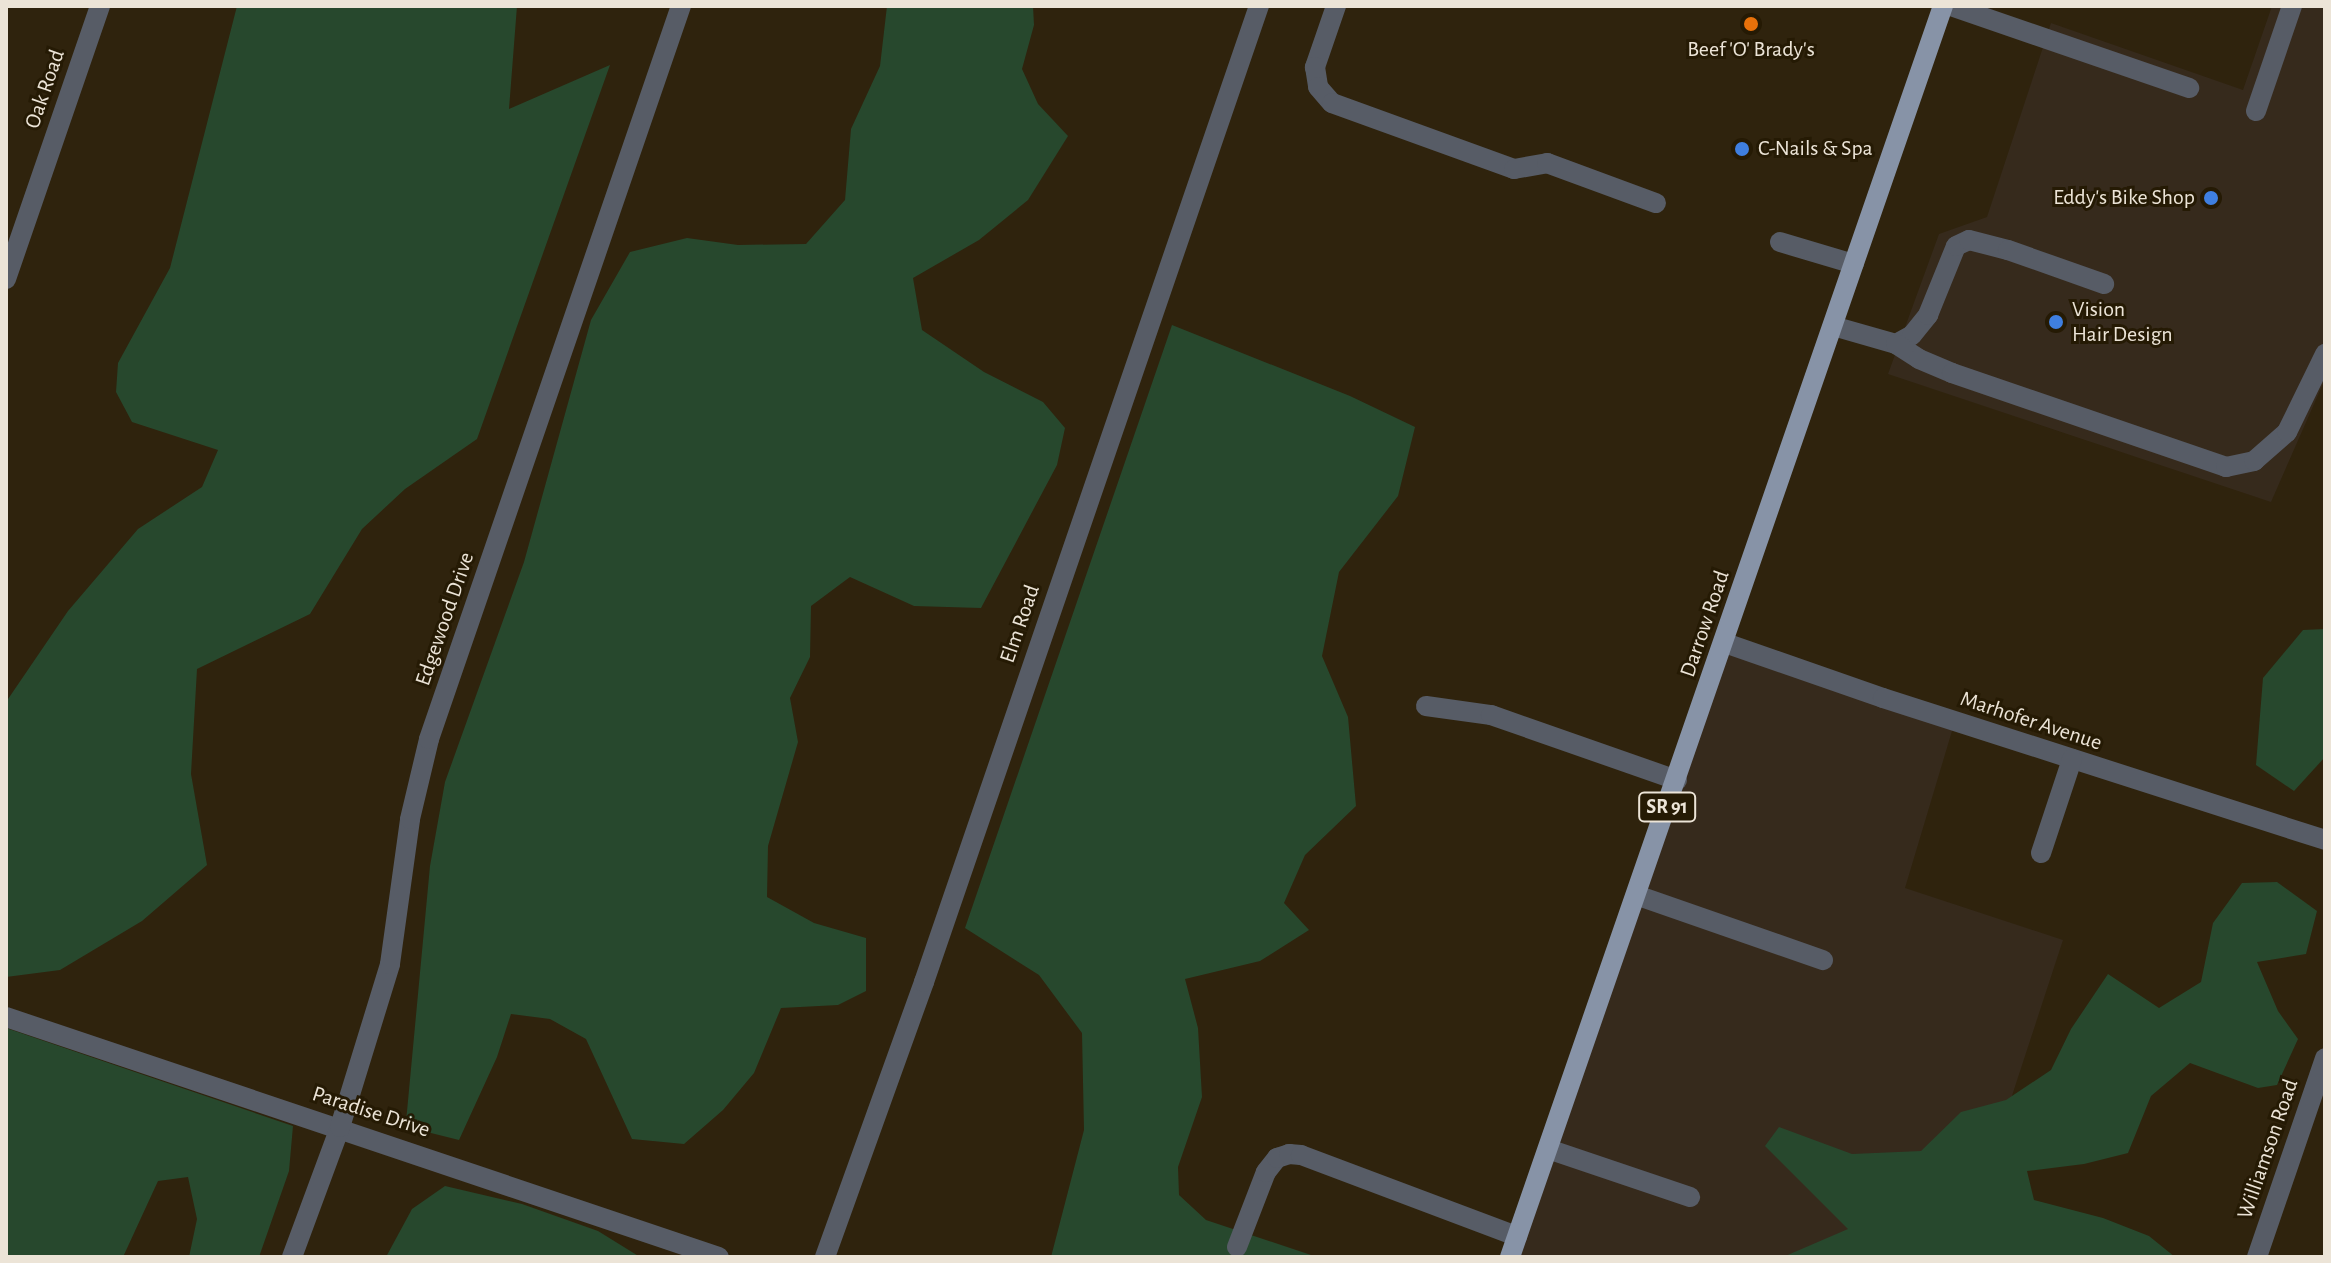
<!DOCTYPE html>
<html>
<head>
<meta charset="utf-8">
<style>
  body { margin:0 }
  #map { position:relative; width:2331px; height:1263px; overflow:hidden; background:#2f230d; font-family:"Alegreya Sans",sans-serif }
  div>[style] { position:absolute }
  .commercial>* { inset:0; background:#362a1c }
  .green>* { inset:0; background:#27482d }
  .minor>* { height:20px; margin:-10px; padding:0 10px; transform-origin:10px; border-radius:10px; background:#575c66 }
  .major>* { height:20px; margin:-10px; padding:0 10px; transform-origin:10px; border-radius:10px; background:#8793a7 }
  .dots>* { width:22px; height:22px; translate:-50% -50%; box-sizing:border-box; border:4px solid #251a04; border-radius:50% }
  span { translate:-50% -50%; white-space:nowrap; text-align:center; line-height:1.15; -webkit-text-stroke:6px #251a04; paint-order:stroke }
  .shield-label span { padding:2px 6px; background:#251a04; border:2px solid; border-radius:6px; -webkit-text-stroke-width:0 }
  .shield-label { font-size:20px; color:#ece4d7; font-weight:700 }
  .poi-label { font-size:22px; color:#ece4d7 }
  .left { translate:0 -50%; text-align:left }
  .right { translate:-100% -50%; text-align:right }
  .street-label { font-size:22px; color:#ece4d7 }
  .frame { position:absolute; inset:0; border:8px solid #ece4d7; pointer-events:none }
</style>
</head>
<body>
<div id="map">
  <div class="commercial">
    <div style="clip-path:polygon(2272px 6px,2325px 6px,2325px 379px,2271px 502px,1888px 374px,1939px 234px,1987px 217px,2051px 23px,2243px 90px)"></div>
    <div style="clip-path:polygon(1715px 636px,1955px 721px,1905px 888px,2063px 940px,1969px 1227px,1860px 1257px,1510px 1257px)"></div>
  </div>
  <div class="green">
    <div style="clip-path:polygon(237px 6px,517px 6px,509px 109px,610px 65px,477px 439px,405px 489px,362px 529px,310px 614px,197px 669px,191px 774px,207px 865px,142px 921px,60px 970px,6px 977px,6px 702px,68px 611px,138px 529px,202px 487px,218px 450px,132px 422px,116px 392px,118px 363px,170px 268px)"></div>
    <div style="clip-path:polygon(887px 6px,1033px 6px,1034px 25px,1022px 69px,1038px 104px,1068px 136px,1028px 200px,979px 240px,913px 278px,922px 330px,984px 372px,1043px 402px,1065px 428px,1057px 465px,981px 608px,914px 606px,850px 577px,811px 606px,810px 657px,790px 698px,798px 742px,768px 846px,767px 897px,814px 923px,866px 938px,866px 991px,838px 1005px,781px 1008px,754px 1073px,723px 1110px,684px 1144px,632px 1139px,586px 1039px,550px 1019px,511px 1014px,497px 1057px,459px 1140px,423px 1131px,406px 1122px,430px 866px,445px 782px,524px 562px,591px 320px,630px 252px,687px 238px,738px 245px,806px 244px,845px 200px,851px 129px,880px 66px)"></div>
    <div style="clip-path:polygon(1172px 325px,1350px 396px,1415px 427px,1398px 496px,1339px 572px,1322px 656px,1348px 717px,1356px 806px,1305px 855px,1284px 903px,1309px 930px,1260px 961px,1185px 979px,1198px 1028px,1202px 1097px,1178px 1167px,1179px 1195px,1206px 1220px,1317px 1257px,1051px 1257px,1084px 1130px,1082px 1033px,1039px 975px,965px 928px)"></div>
    <div style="clip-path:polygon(2325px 629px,2325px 757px,2294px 791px,2256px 765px,2263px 678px,2303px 630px)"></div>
    <div style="clip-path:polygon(2277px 882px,2317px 911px,2306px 954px,2257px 962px,2278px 1011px,2298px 1039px,2277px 1085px,2258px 1088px,2190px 1063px,2151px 1096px,2128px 1153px,2084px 1164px,2027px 1171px,2034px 1200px,2103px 1218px,2149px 1236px,2175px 1257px,1783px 1257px,1848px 1229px,1765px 1146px,1779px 1127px,1852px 1154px,1921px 1151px,1961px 1112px,2006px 1100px,2051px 1070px,2071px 1029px,2108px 974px,2159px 1008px,2201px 982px,2213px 923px,2242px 883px)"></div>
    <div style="clip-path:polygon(6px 1028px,293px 1126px,289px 1171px,259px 1257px,189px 1257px,197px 1219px,188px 1177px,158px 1181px,123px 1257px,6px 1257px)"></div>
    <div style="clip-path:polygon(445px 1186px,522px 1204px,598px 1231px,640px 1257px,386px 1257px,412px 1209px)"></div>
  </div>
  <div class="minor">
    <div style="left:1336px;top:6px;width:65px;rotate:109deg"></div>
    <div style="left:1315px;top:67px;width:20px;rotate:81deg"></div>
    <div style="left:1318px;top:87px;width:21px;rotate:49deg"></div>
    <div style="left:1332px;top:103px;width:194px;rotate:19.9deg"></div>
    <div style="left:1514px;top:169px;width:34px;rotate:-10deg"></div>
    <div style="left:1547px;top:163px;width:116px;rotate:20.2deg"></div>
    <div style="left:1951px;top:6px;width:252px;rotate:19deg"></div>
    <div style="left:2256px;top:111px;width:111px;rotate:-71.1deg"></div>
    <div style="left:1780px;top:242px;width:77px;rotate:16.6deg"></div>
    <div style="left:6px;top:279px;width:289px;rotate:-71deg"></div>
    <div style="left:1833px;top:326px;width:66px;rotate:15.9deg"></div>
    <div style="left:1896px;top:344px;width:18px;rotate:-29deg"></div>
    <div style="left:1912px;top:335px;width:26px;rotate:-51deg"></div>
    <div style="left:1928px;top:315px;width:74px;rotate:-67.9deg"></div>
    <div style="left:1956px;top:246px;width:14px;rotate:-25deg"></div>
    <div style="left:1969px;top:240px;width:40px;rotate:14.4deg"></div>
    <div style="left:2008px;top:250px;width:102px;rotate:19.5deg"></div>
    <div style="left:1896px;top:344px;width:27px;rotate:33deg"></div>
    <div style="left:1919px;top:359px;width:36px;rotate:23deg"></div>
    <div style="left:1952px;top:373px;width:290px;rotate:18.9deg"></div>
    <div style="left:2226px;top:467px;width:29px;rotate:-12deg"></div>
    <div style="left:2254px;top:461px;width:44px;rotate:-41.3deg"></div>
    <div style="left:2287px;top:432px;width:87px;rotate:-64deg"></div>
    <div style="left:1725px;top:643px;width:167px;rotate:19.2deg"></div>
    <div style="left:1883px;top:698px;width:464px;rotate:17.8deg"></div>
    <div style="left:1426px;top:706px;width:66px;rotate:7.9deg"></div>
    <div style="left:1491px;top:715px;width:197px;rotate:19.3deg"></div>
    <div style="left:2041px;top:853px;width:99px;rotate:-71.7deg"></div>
    <div style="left:1636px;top:895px;width:198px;rotate:19.2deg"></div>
    <div style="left:6px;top:1017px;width:752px;rotate:18.6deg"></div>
    <div style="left:1548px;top:1149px;width:150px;rotate:18.7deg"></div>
    <div style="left:1237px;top:1247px;width:80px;rotate:-68.9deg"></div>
    <div style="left:1266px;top:1172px;width:18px;rotate:-52deg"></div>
    <div style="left:1277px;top:1158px;width:13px;rotate:-18deg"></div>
    <div style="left:1289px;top:1154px;width:12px;rotate:5deg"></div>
    <div style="left:1301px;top:1155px;width:231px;rotate:20.6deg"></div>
    <div style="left:292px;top:1257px;width:139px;rotate:-69.7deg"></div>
    <div style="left:340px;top:1127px;width:170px;rotate:-72.9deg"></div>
    <div style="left:390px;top:964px;width:146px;rotate:-82.1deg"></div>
    <div style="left:410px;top:819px;width:82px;rotate:-76.6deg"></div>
    <div style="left:429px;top:739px;width:775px;rotate:-71.03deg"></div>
    <div style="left:825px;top:1257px;width:292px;rotate:-70.2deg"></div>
    <div style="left:924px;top:982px;width:1032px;rotate:-71.06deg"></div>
    <div style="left:2257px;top:1257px;width:210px;rotate:-71.1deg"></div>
  </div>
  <div class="major">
    <div style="left:1510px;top:1257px;width:1324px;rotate:-70.91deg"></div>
  </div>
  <div class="dots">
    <div style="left:1751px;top:24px;background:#e8710a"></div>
    <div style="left:1742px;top:149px;background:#3f7fe0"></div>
    <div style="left:2211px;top:198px;background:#3f7fe0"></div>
    <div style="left:2056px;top:322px;background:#3f7fe0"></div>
  </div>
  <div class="shield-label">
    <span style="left:1667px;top:807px">SR 91</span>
  </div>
  <div class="poi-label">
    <span style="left:1751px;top:50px">Beef 'O' Brady's</span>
    <span class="left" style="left:1758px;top:149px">C-Nails &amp; Spa</span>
    <span class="right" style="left:2195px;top:198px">Eddy's Bike Shop</span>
    <span class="left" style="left:2072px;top:322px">Vision<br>Hair Design</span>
  </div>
  <div class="street-label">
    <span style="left:45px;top:89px;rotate:-71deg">Oak Road</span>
    <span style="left:445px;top:619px;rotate:-71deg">Edgewood Drive</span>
    <span style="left:1020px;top:624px;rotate:-71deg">Elm Road</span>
    <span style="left:1705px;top:624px;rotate:-71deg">Darrow Road</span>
    <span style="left:2031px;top:721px;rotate:18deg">Marhofer Avenue</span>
    <span style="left:371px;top:1112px;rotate:18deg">Paradise Drive</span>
    <span style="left:2268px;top:1149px;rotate:-71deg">Williamson Road</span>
  </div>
  <div class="frame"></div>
</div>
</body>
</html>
